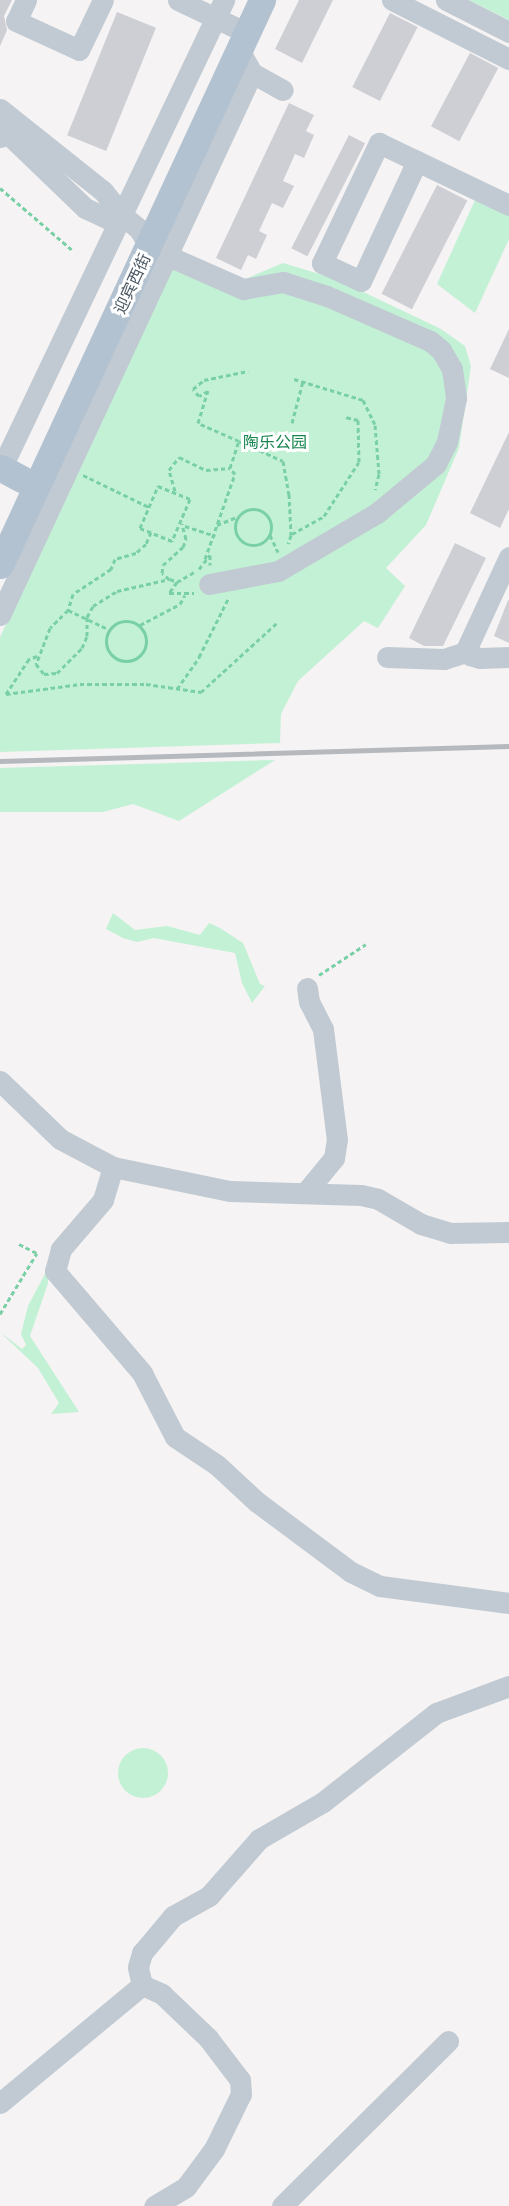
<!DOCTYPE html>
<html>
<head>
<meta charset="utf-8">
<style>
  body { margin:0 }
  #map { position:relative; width:509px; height:2206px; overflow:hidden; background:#f5f3f3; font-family:"Work Sans","Noto Sans SC",sans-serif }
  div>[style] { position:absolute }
  .green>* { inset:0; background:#c3f1d5 }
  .round { border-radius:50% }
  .building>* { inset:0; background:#cdcfd5; transform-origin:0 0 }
  .path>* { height:3px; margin-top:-1.5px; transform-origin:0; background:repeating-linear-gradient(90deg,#7ad0a6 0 4.5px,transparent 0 7.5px) }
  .path>.ring { margin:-1.5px; padding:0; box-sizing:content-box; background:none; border:3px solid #7ad0a6; border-radius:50% }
  .minor>* { height:21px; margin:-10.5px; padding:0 10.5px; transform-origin:10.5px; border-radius:10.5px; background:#c1cad2 }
  .major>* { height:27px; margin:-13.5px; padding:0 13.5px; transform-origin:13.5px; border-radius:13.5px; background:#b3c2d1 }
  .rail>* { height:4.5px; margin:-2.25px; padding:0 2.25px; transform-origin:2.25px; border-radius:2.25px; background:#b5b8bd }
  span { translate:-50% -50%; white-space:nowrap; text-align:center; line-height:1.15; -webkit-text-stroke:6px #fff; paint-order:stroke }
  .street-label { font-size:16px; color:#4a5661 }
  .park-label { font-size:16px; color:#17864f }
</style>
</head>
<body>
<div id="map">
  <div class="green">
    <div style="clip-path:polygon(469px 0,509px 0,509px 20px)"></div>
    <div style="clip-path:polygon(475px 200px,509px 214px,509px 239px,475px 313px,437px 284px)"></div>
    <div style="clip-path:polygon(179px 252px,243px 280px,283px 263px,336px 279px,441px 329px,465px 346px,471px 366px,459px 448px,426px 525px,386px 568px,405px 586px,378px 628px,364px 621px,298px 681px,281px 714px,280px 743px,0 752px,0 637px)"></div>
    <div style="clip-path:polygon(275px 760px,179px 821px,133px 804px,103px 812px,0 812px,0 768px)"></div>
    <div style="clip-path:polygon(113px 913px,135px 930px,167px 926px,200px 935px,209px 923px,220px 928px,243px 943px,260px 984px,265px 986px,252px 1003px,242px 983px,235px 953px,154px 938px,137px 942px,123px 938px,106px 929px)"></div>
    <div style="clip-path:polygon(48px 1268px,48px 1283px,30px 1336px,79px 1412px,51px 1414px,59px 1403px,38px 1368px,0 1332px,22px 1349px,26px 1345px,21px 1334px,28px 1306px)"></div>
    <div class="round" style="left:118px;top:1748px;width:50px;height:50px"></div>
  </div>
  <div class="building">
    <div style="clip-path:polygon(0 0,12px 0,4px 16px,7px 30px,0 46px)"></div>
    <div style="clip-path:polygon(299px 0,333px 0,302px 63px,275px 49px)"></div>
    <div style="left:117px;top:12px;width:42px;height:133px;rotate:22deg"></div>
    <div style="left:390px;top:13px;width:31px;height:83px;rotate:27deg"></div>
    <div style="left:470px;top:53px;width:32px;height:83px;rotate:28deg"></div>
    <div style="clip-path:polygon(289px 103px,314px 115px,306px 131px,314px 135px,304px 158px,295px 154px,283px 181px,294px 186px,283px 208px,272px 203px,259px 231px,267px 235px,256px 259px,248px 255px,241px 270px,216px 258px)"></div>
    <div style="left:349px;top:135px;width:18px;height:127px;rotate:27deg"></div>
    <div style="left:437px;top:185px;width:34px;height:122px;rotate:27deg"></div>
    <div style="clip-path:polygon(509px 329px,509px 378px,490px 369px)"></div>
    <div style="clip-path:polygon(509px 432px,509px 509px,500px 528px,470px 513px)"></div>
    <div style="clip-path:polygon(455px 543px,486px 558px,443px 646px,424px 646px,409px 638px)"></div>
    <div style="clip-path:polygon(508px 600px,509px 601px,509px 643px,494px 636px)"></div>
  </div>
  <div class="path">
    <div style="left:0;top:188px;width:95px;rotate:40.7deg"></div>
    <div style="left:294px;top:379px;width:72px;rotate:16.9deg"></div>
    <div style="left:363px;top:400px;width:28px;rotate:64deg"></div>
    <div style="left:375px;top:425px;width:49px;rotate:85.3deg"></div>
    <div style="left:379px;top:474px;width:16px;rotate:104deg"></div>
    <div style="left:292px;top:423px;width:43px;rotate:-75.3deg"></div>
    <div style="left:239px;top:441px;width:48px;rotate:24.4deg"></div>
    <div style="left:283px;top:461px;width:34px;rotate:80deg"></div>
    <div style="left:289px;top:494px;width:41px;rotate:87.2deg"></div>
    <div style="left:291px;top:535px;width:9px;rotate:108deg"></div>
    <div style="left:83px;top:475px;width:73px;rotate:25.9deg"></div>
    <div style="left:158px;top:486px;width:35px;rotate:22deg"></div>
    <div style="left:190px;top:499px;width:46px;rotate:113.2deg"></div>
    <div style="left:172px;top:541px;width:35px;rotate:-158deg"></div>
    <div style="left:140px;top:528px;width:46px;rotate:-66.8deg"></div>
    <div style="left:175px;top:491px;width:22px;rotate:-106deg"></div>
    <div style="left:169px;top:470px;width:16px;rotate:-52deg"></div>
    <div style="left:179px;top:457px;width:30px;rotate:26deg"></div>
    <div style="left:206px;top:470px;width:24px;rotate:-5deg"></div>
    <div class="ring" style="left:235px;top:509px;width:33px;height:33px"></div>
    <div style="left:217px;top:525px;width:22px;rotate:-22deg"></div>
    <div style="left:185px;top:526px;width:32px;rotate:18deg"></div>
    <div style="left:151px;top:532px;width:13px;rotate:113deg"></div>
    <div style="left:146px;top:544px;width:13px;rotate:138deg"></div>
    <div style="left:136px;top:553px;width:22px;rotate:164deg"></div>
    <div style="left:115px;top:559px;width:11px;rotate:112deg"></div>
    <div style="left:111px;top:569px;width:45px;rotate:146.7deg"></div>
    <div style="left:73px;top:594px;width:17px;rotate:107deg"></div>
    <div style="left:68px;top:610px;width:25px;rotate:135deg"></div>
    <div style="left:50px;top:628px;width:39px;rotate:111deg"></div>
    <div style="left:36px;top:664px;width:13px;rotate:51deg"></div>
    <div style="left:44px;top:674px;width:13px;rotate:-4deg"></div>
    <div style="left:57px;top:673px;width:35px;rotate:-45deg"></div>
    <div style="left:82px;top:648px;width:13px;rotate:-67deg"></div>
    <div style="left:87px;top:636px;width:19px;rotate:-90deg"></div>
    <div style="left:87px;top:617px;width:13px;rotate:-61deg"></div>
    <div style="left:93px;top:606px;width:28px;rotate:-32deg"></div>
    <div style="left:117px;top:591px;width:54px;rotate:-12.8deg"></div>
    <div style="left:170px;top:579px;width:8px;rotate:23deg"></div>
    <div style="left:177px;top:582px;width:14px;rotate:126deg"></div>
    <div style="left:169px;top:593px;width:25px"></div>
    <div style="left:292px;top:534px;width:37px;rotate:-29deg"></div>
    <div style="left:324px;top:516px;width:64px;rotate:-57.1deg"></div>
    <div style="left:359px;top:462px;width:42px;rotate:-91.4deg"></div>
    <div style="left:358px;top:420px;width:13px;rotate:-167deg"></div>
    <div style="left:270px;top:535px;width:19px;rotate:65deg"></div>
    <div style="left:205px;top:559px;width:90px;rotate:-70.6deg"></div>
    <div style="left:235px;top:474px;width:8px;rotate:-130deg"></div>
    <div style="left:230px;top:468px;width:28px;rotate:-72deg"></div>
    <div style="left:239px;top:441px;width:45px;rotate:-156.3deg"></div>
    <div style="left:198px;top:423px;width:34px;rotate:-73deg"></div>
    <div style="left:208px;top:391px;width:10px;rotate:151deg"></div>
    <div style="left:199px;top:396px;width:9px;rotate:-131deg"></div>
    <div style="left:193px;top:389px;width:14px;rotate:-39deg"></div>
    <div style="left:204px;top:380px;width:45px;rotate:-11.6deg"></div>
    <div style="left:199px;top:569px;width:18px;rotate:-52deg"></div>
    <div style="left:210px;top:555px;width:10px;rotate:90deg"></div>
    <div style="left:169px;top:579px;width:9px;rotate:-139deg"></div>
    <div style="left:162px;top:573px;width:8px;rotate:-83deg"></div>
    <div style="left:163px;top:565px;width:27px;rotate:-42deg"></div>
    <div style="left:183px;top:547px;width:9px;rotate:-69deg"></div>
    <div style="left:186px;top:539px;width:16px;rotate:-105deg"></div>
    <div style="left:177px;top:582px;width:22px;rotate:-30deg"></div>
    <div style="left:68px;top:610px;width:44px;rotate:25.4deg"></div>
    <div class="ring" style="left:106px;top:621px;width:37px;height:37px"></div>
    <div style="left:140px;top:625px;width:45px;rotate:-27.7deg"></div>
    <div style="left:180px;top:604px;width:10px;rotate:-61deg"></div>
    <div style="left:37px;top:656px;width:9px;rotate:159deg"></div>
    <div style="left:29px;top:659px;width:42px;rotate:123.3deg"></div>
    <div style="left:6px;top:694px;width:75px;rotate:-7.7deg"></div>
    <div style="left:80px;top:684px;width:66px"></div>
    <div style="left:146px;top:684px;width:56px;rotate:8.3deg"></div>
    <div style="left:201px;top:692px;width:104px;rotate:-42.3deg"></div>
    <div style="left:177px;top:689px;width:39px;rotate:-55deg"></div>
    <div style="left:199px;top:657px;width:65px;rotate:-63.4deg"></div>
    <div style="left:319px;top:975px;width:56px;rotate:-33.4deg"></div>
    <div style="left:19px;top:1244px;width:22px;rotate:27deg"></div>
    <div style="left:0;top:1314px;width:71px;rotate:-58.8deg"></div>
  </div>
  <div class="minor">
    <div style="left:26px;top:0;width:23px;rotate:115deg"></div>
    <div style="left:16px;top:21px;width:69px;rotate:24.7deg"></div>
    <div style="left:79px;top:50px;width:55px;rotate:-64.4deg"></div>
    <div style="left:178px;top:0;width:76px;rotate:25.6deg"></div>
    <div style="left:392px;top:0;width:131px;rotate:26.8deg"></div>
    <div style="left:446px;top:0;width:71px;rotate:26.9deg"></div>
    <div style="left:252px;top:73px;width:35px;rotate:29deg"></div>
    <div style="left:0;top:109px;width:132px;rotate:38.5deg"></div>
    <div style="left:103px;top:191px;width:32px;rotate:51deg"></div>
    <div style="left:123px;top:216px;width:21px;rotate:39deg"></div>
    <div style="left:139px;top:229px;width:22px;rotate:60deg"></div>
    <div style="left:150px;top:248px;width:102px;rotate:23.8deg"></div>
    <div style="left:243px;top:289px;width:41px;rotate:-9.9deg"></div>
    <div style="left:283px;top:282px;width:46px;rotate:17.7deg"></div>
    <div style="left:327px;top:296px;width:112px;rotate:23.6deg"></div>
    <div style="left:430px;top:341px;width:14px;rotate:39deg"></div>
    <div style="left:441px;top:350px;width:22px;rotate:60deg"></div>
    <div style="left:452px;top:369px;width:29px;rotate:82deg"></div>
    <div style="left:456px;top:398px;width:45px;rotate:101.6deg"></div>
    <div style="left:447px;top:442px;width:25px;rotate:117deg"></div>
    <div style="left:436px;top:464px;width:77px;rotate:140.3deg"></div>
    <div style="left:377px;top:513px;width:115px;rotate:149.6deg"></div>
    <div style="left:278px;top:571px;width:70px;rotate:169.3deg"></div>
    <div style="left:0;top:137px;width:8px;rotate:-50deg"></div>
    <div style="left:5px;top:131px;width:111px;rotate:43.9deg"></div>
    <div style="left:85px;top:208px;width:26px;rotate:25deg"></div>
    <div style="left:109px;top:219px;width:14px;rotate:-12deg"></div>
    <div style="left:417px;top:161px;width:132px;rotate:115deg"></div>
    <div style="left:361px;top:281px;width:43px;rotate:-155.2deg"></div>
    <div style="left:322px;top:263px;width:133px;rotate:-64.6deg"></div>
    <div style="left:379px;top:143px;width:144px;rotate:25.5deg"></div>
    <div style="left:0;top:471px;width:522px;rotate:-64.56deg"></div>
    <div style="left:509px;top:557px;width:100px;rotate:114.8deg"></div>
    <div style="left:467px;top:648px;width:8px;rotate:67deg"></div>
    <div style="left:470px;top:655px;width:10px;rotate:17deg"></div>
    <div style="left:480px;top:658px;width:29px;rotate:-2deg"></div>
    <div style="left:0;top:615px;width:598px;rotate:-65.06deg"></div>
    <div style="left:252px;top:73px;width:26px;rotate:-119deg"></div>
    <div style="left:387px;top:657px;width:57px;rotate:2deg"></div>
    <div style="left:444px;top:659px;width:26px;rotate:-18deg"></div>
    <div style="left:0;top:1081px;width:83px;rotate:44deg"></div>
    <div style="left:60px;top:1139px;width:60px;rotate:27.8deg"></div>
    <div style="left:113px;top:1167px;width:119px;rotate:11.6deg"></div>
    <div style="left:230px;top:1191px;width:131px;rotate:1.7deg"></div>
    <div style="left:361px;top:1195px;width:17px;rotate:13deg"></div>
    <div style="left:378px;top:1199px;width:50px;rotate:30.2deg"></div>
    <div style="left:421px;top:1224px;width:30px;rotate:17deg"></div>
    <div style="left:450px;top:1233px;width:59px;rotate:-1deg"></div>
    <div style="left:113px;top:1167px;width:34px;rotate:107deg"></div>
    <div style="left:103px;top:1200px;width:65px;rotate:130.6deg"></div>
    <div style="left:61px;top:1249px;width:23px;rotate:105deg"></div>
    <div style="left:55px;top:1271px;width:134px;rotate:49.5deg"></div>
    <div style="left:142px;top:1373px;width:72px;rotate:62.7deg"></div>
    <div style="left:175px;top:1437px;width:50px;rotate:33.7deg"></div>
    <div style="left:217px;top:1465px;width:54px;rotate:42.8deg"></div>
    <div style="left:257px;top:1502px;width:117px;rotate:36.7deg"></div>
    <div style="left:351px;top:1572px;width:32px;rotate:26deg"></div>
    <div style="left:380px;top:1586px;width:130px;rotate:7.5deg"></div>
    <div style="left:306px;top:1192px;width:44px;rotate:-50.5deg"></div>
    <div style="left:334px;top:1158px;width:18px;rotate:-81deg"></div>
    <div style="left:337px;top:1140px;width:112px;rotate:-97.2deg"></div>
    <div style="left:323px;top:1029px;width:30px;rotate:-117deg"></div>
    <div style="left:309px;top:1002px;width:14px;rotate:-98deg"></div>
    <div style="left:142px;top:1985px;width:22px;rotate:24deg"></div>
    <div style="left:162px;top:1994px;width:64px;rotate:43.7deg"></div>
    <div style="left:208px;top:2038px;width:53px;rotate:52.7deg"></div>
    <div style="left:240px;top:2080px;width:14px;rotate:86deg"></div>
    <div style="left:241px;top:2094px;width:61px;rotate:116.1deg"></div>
    <div style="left:214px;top:2149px;width:47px;rotate:126.4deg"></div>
    <div style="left:186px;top:2187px;width:37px;rotate:149deg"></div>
    <div style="left:0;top:2103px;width:185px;rotate:-39.7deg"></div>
    <div style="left:142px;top:1985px;width:18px;rotate:-103deg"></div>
    <div style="left:138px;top:1967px;width:15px;rotate:-74deg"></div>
    <div style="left:142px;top:1953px;width:48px;rotate:-50deg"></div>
    <div style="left:173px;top:1916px;width:41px;rotate:-29.1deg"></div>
    <div style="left:209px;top:1896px;width:76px;rotate:-48.7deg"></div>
    <div style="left:259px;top:1839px;width:74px;rotate:-30deg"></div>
    <div style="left:323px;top:1802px;width:144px;rotate:-38.2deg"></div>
    <div style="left:436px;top:1713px;width:78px;rotate:-20.3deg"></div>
    <div style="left:282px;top:2206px;width:234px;rotate:-44.8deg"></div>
  </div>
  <div class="major">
    <div style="left:1px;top:468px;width:24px;rotate:28deg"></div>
    <div style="left:0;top:565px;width:623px;rotate:-65.12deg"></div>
  </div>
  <div class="rail">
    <div style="left:0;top:761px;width:509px;rotate:-1.69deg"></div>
  </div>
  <div class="street-label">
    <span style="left:133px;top:284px;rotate:-65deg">迎宾西街</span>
  </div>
  <div class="park-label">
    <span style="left:275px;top:443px">陶乐公园</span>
  </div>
</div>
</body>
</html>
